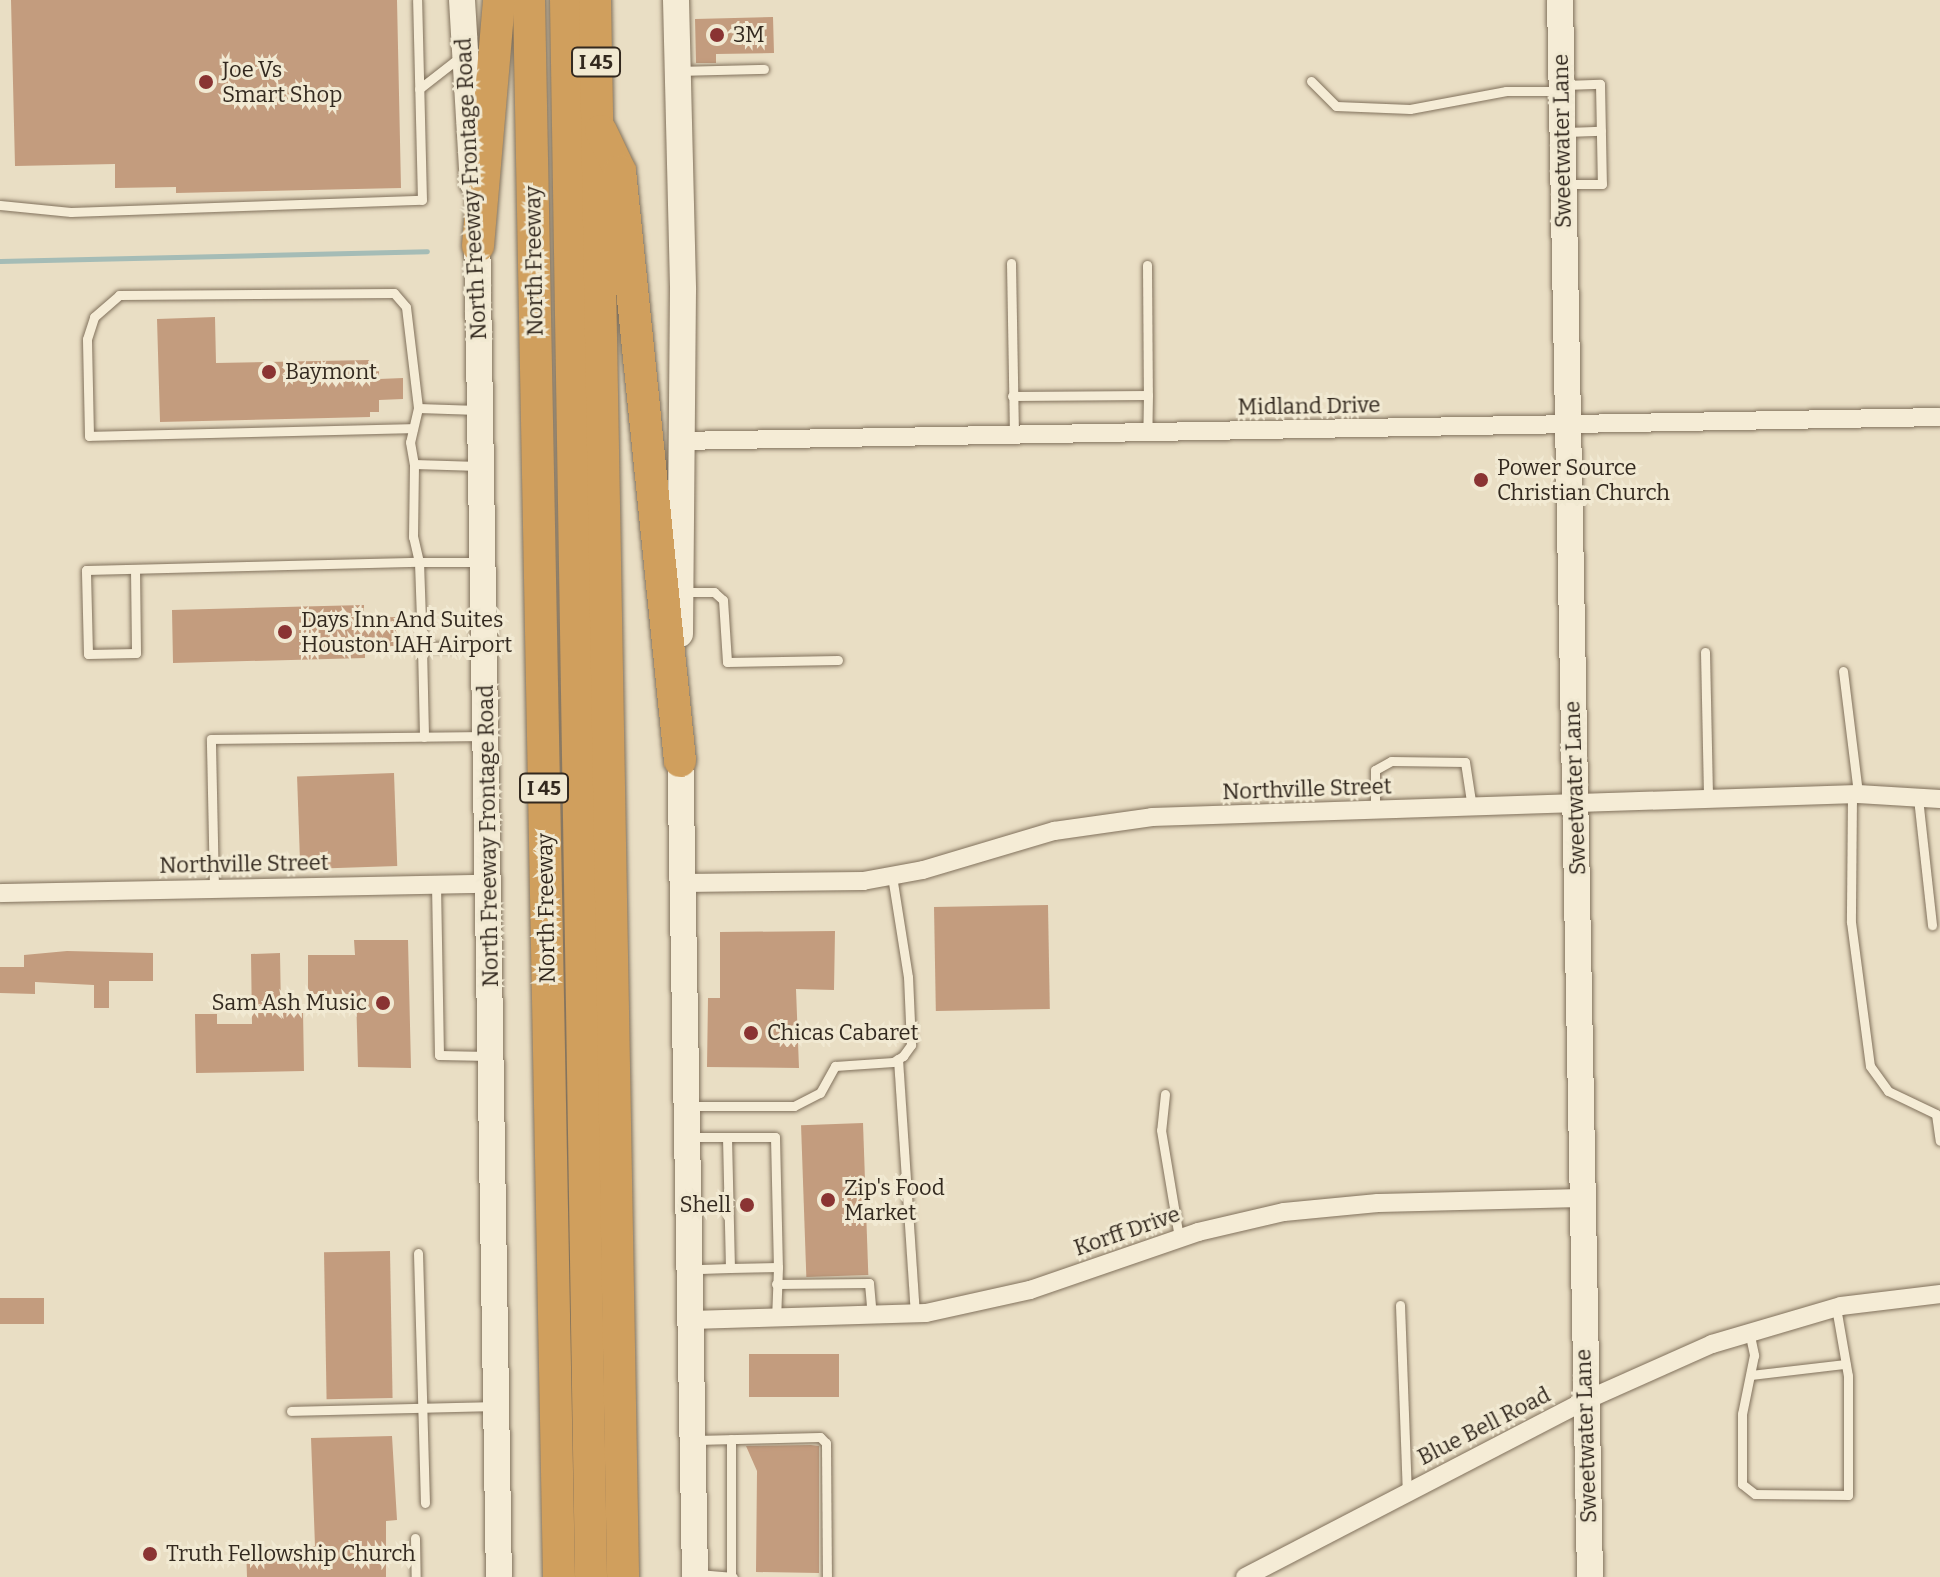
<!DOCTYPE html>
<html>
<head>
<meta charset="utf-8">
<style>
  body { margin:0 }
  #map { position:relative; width:1940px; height:1577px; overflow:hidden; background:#e9dec4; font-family:Bitter,serif }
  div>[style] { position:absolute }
  .stream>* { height:5px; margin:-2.5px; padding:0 2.5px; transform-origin:2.5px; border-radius:2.5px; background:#a5bcb6 }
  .building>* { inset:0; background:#c39c7e; transform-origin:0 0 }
  .roads { filter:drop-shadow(0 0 2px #81715c) drop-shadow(0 0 2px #81715c) }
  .lane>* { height:9px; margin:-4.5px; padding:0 4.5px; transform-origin:4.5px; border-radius:4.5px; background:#f5ecd6 }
  .street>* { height:18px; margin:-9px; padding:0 9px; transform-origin:9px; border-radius:9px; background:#f5ecd6 }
  .secondary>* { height:26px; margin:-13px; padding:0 13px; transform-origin:13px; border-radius:13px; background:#f5ecd6 }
  .highway>* { height:32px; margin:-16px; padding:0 16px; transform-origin:16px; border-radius:16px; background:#d09f5d }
  .dots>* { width:22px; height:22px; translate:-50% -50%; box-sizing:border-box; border:4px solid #f1e9d2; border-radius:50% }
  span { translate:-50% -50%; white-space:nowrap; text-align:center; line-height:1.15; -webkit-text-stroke:6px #f1e9d2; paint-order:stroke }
  .shield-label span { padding:2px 6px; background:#f1e9d2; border:2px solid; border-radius:6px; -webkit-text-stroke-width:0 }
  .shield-label { font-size:20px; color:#33291f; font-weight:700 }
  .poi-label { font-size:22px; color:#33291f }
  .left { translate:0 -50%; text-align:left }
  .right { translate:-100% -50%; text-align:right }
  .street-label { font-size:22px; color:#33291f }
</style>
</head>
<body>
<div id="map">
  <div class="stream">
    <div style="left:0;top:261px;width:427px;rotate:-1.3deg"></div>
  </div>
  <div class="building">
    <div style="clip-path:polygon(11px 0,397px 0,401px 188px,176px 193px,176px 187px,115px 188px,115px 164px,15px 166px)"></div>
    <div style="clip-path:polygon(773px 17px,774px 53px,716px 54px,716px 63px,696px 63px,695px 19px)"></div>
    <div style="clip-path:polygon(215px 317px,216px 363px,369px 360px,369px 365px,379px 365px,379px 379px,403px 378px,403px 399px,379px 400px,379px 412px,370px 412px,370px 417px,160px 422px,157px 319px)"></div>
    <div style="clip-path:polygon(364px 605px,364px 618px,397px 617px,397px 646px,365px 648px,365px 658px,173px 663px,172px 610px)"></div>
    <div style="left:394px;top:773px;width:93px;height:97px;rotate:88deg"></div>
    <div style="left:1048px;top:905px;width:104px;height:114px;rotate:89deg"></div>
    <div style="clip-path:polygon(835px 931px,834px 990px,796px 989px,799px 1068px,707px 1067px,708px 998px,720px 998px,720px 932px)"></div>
    <div style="clip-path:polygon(354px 940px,408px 940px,411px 1068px,358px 1067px,356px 994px,308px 994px,308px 955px,355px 955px)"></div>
    <div style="clip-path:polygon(67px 951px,153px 953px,153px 981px,109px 981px,109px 1008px,94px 1008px,94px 985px,35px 982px,35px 994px,0 993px,0 967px,24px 967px,24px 955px)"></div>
    <div style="clip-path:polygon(280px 953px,281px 1011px,303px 1010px,304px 1071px,196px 1073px,195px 1014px,217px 1014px,217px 1024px,252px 1024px,251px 954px)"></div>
    <div style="left:863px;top:1123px;width:152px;height:62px;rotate:88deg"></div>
    <div style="left:390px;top:1251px;width:147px;height:66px;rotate:89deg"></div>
    <div style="left:0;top:1298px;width:44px;height:26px"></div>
    <div style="left:749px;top:1354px;width:90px;height:43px"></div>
    <div style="clip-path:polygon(392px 1436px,397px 1520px,386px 1521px,386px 1577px,247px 1577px,246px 1547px,315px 1546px,311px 1438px)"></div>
    <div style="clip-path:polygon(811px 1445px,819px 1446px,819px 1573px,756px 1572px,757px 1471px,746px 1446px)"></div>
  </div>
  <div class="roads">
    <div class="lane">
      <div style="left:681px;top:71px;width:83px;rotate:-1.4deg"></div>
      <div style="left:1311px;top:81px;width:35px;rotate:45deg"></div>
      <div style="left:1336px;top:106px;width:74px;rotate:2.3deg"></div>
      <div style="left:1410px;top:109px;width:98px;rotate:-10.6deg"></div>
      <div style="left:1506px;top:91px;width:52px"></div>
      <div style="left:1565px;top:85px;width:35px;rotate:-2deg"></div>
      <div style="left:1600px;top:84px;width:100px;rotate:88.9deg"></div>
      <div style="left:1602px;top:184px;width:35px;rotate:180deg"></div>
      <div style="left:419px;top:89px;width:52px;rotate:-38deg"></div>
      <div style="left:1566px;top:132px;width:35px;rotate:-2deg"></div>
      <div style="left:0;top:205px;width:71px;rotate:5.6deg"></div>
      <div style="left:71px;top:212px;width:351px;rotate:-2deg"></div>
      <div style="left:422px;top:200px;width:200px;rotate:-91.4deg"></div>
      <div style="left:1011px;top:263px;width:174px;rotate:89deg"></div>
      <div style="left:1147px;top:265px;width:130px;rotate:89.6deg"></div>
      <div style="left:1012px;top:396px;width:136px;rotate:-0.4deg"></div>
      <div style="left:1148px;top:395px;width:39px;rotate:91deg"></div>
      <div style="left:418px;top:408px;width:35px;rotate:103deg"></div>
      <div style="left:410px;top:442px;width:22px;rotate:80deg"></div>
      <div style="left:414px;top:464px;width:65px;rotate:1.8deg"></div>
      <div style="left:413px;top:428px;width:324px;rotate:178.6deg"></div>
      <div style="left:89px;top:436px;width:97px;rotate:-91.2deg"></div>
      <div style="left:87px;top:339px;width:23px;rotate:-72deg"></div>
      <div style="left:94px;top:317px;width:33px;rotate:-41deg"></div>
      <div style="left:119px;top:295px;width:275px;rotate:-0.4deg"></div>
      <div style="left:394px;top:293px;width:18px;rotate:49deg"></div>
      <div style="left:406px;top:307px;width:102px;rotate:83.2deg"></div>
      <div style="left:418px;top:408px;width:60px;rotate:1.9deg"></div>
      <div style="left:480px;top:562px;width:61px;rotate:180deg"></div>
      <div style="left:419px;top:562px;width:85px;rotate:88deg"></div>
      <div style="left:422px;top:647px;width:60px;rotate:-1deg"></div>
      <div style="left:135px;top:569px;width:84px;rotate:89.3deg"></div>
      <div style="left:136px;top:653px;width:48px;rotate:178.8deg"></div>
      <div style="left:88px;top:654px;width:84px;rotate:-91.4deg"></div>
      <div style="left:86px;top:570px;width:333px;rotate:-1.4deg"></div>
      <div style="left:419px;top:562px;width:26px;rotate:-103deg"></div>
      <div style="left:413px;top:537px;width:73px;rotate:-89.2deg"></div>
      <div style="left:683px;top:592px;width:31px"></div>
      <div style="left:714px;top:592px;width:12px;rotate:42deg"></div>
      <div style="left:723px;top:600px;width:62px;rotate:86.3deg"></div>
      <div style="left:727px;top:662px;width:111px;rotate:-1deg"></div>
      <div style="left:422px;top:647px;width:90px;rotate:88.7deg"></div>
      <div style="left:1705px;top:652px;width:148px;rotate:88.8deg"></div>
      <div style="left:1843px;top:671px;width:124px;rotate:83deg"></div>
      <div style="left:1852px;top:795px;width:127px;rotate:90.5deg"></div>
      <div style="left:1851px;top:922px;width:145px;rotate:82.5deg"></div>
      <div style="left:1870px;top:1066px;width:31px;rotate:54deg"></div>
      <div style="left:1888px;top:1091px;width:53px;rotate:25.6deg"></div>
      <div style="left:1936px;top:1114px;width:27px;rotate:82deg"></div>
      <div style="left:1918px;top:798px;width:128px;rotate:83.7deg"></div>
      <div style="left:1375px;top:811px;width:41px;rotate:-90deg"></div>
      <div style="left:1375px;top:770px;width:18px;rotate:-29deg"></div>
      <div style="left:1391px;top:761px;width:74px;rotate:0.8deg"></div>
      <div style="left:1465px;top:762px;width:47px;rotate:81.3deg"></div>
      <div style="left:436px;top:884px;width:171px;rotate:89deg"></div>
      <div style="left:439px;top:1055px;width:50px;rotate:1.1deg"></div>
      <div style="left:214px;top:888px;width:149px;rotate:-91.2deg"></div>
      <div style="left:211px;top:739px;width:272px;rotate:-0.6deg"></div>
      <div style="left:898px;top:1059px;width:256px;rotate:86.2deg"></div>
      <div style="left:1165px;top:1094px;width:36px;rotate:96deg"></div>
      <div style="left:1161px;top:1130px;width:109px;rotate:80.5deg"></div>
      <div style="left:690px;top:1106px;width:104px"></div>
      <div style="left:794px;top:1106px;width:29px;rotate:-27deg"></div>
      <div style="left:820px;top:1093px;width:31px;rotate:-61deg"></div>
      <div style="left:835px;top:1066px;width:58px;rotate:-3.9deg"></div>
      <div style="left:893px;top:1062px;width:12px;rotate:-31deg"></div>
      <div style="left:903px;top:1056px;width:14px;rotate:-54deg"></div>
      <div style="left:911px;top:1045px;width:68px;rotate:-92.5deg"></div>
      <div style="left:908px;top:977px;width:102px;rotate:-99deg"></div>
      <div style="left:689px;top:1137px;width:38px"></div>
      <div style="left:727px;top:1137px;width:131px;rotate:88.7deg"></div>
      <div style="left:730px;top:1268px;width:37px;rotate:178deg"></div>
      <div style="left:727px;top:1137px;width:48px"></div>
      <div style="left:775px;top:1137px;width:130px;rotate:88.7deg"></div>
      <div style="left:778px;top:1267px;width:48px;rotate:178.8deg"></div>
      <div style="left:418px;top:1253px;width:250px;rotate:88.4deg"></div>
      <div style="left:776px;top:1284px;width:93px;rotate:-0.6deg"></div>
      <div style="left:869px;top:1283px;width:32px;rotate:85deg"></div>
      <div style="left:1400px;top:1305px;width:188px;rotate:87.9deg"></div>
      <div style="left:776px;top:1320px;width:53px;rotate:-87.8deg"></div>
      <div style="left:1749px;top:1331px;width:25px;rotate:78deg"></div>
      <div style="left:1754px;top:1355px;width:60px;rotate:101.5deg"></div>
      <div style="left:1742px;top:1414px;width:70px;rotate:90deg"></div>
      <div style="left:1742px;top:1484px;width:16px;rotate:38deg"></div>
      <div style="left:1755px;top:1494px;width:93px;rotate:0.6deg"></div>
      <div style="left:1848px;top:1495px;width:119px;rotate:-90deg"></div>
      <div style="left:1848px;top:1376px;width:70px;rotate:-99.9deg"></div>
      <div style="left:1751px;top:1375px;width:95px;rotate:-6.7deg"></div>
      <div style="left:291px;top:1411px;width:202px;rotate:-1.4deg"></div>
      <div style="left:731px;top:1439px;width:136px;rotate:90deg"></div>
      <div style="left:695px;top:1440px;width:125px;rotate:-1.4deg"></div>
      <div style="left:820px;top:1437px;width:8px;rotate:45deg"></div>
      <div style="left:826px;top:1443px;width:134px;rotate:89.6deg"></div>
      <div style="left:415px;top:1538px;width:39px;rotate:89deg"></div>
      <div style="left:698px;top:1574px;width:35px;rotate:5deg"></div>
    </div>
    <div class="street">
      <div style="left:679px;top:441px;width:1261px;rotate:-1.09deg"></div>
      <div style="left:683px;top:883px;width:180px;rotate:-0.6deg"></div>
      <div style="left:863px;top:881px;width:61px;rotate:-10.4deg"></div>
      <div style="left:923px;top:870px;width:137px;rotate:-16.6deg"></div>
      <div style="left:1054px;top:831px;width:99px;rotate:-8.1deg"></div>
      <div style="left:1152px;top:817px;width:706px;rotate:-1.87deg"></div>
      <div style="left:1858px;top:794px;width:82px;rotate:3.5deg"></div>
      <div style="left:0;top:893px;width:489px;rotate:-1.1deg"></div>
      <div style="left:691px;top:1320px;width:235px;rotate:-1.7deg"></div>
      <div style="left:926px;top:1313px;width:107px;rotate:-12.5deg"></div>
      <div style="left:1030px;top:1290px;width:178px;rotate:-19deg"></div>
      <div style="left:1198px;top:1232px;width:88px;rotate:-13.1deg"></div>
      <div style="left:1284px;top:1212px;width:94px;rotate:-5.5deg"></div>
      <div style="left:1378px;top:1203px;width:204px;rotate:-1.4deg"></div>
      <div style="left:1245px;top:1577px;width:382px;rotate:-27.4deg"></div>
      <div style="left:1584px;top:1401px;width:140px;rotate:-24deg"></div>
      <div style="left:1712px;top:1344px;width:134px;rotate:-16.4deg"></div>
      <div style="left:1841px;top:1306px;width:100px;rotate:-6.9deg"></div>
    </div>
    <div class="secondary">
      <div style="left:462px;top:0;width:184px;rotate:86.6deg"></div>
      <div style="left:676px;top:0;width:290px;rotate:88.6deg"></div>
      <div style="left:683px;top:290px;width:344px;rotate:90.5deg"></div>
      <div style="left:1560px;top:0;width:1577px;rotate:88.91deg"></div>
      <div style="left:477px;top:227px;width:1350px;rotate:89.07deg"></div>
      <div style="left:680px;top:741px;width:836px;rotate:88.97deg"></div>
    </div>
    <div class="highway">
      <div style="left:529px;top:0;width:1577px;rotate:88.91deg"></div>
      <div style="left:566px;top:0;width:1577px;rotate:89.09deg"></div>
      <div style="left:595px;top:0;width:1577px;rotate:88.98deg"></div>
      <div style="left:601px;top:131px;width:44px;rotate:64.6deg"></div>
      <div style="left:620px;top:171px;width:593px;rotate:84.19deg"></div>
      <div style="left:478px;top:246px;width:247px;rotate:-85.1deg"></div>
    </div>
  </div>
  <div class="dots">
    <div style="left:717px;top:35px;background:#8a3433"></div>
    <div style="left:206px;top:82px;background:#8a3433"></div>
    <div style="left:269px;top:372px;background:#8a3433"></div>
    <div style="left:1481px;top:480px;background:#8a3433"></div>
    <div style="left:285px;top:632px;background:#8a3433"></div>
    <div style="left:383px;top:1003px;background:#8a3433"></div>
    <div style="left:751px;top:1033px;background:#8a3433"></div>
    <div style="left:828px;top:1200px;background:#8a3433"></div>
    <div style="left:747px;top:1205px;background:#8a3433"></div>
    <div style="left:150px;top:1554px;background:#8a3433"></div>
  </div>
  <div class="shield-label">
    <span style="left:596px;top:62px">I 45</span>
    <span style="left:544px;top:788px">I 45</span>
  </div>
  <div class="poi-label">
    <span class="left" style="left:733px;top:35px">3M</span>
    <span class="left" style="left:222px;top:82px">Joe Vs<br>Smart Shop</span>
    <span class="left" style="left:285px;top:372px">Baymont</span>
    <span class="left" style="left:1497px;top:480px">Power Source<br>Christian Church</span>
    <span class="left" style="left:301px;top:632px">Days Inn And Suites<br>Houston IAH Airport</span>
    <span class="right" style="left:367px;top:1003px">Sam Ash Music</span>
    <span class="left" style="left:767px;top:1033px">Chicas Cabaret</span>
    <span class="left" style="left:844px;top:1200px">Zip's Food<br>Market</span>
    <span class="right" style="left:731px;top:1205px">Shell</span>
    <span class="left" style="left:166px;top:1554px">Truth Fellowship Church</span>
  </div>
  <div class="street-label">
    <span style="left:1562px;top:141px;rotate:-91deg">Sweetwater Lane</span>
    <span style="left:471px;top:189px;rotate:-93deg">North Freeway Frontage Road</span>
    <span style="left:534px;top:261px;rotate:-91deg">North Freeway</span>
    <span style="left:1309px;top:406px;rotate:-1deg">Midland Drive</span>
    <span style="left:1575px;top:788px;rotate:-92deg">Sweetwater Lane</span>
    <span style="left:1307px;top:789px;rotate:-2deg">Northville Street</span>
    <span style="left:488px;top:836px;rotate:-91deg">North Freeway Frontage Road</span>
    <span style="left:244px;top:864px;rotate:-1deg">Northville Street</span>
    <span style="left:546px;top:908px;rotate:-91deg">North Freeway</span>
    <span style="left:1127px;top:1231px;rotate:-19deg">Korff Drive</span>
    <span style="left:1484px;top:1426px;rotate:-27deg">Blue Bell Road</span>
    <span style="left:1586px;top:1436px;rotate:-92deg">Sweetwater Lane</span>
  </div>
</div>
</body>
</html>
